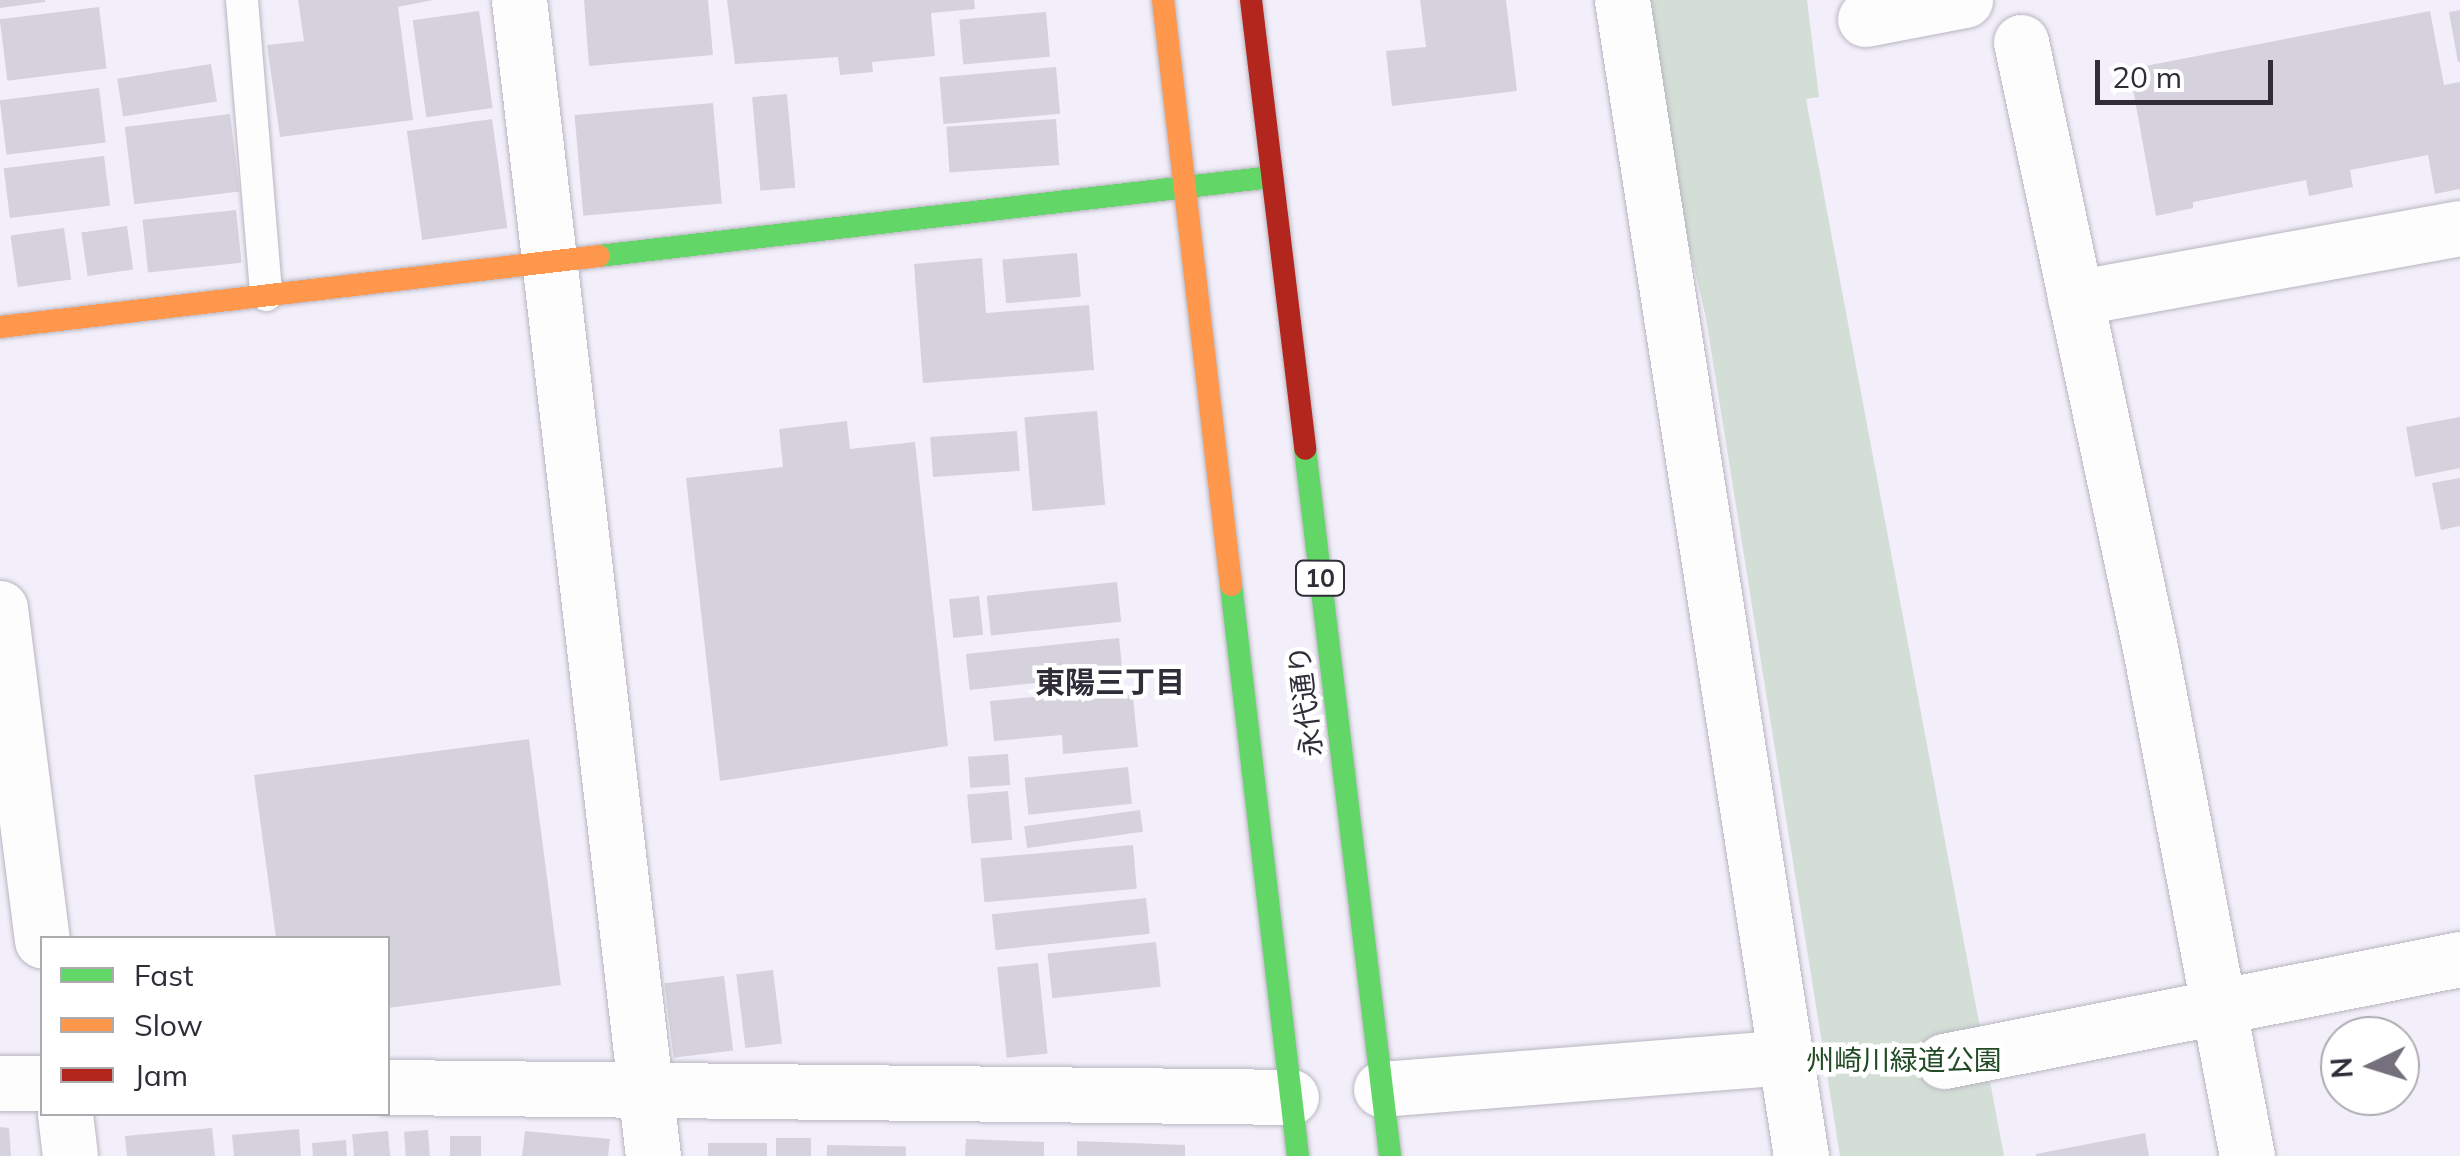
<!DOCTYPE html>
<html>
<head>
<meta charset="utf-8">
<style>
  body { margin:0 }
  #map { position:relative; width:2460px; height:1156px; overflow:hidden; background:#f2effa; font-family:Mulish,"Noto Sans JP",sans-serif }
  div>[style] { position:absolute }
  .green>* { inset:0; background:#d3ded6 }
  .building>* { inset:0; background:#d5d2dd; transform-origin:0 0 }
  .roads { filter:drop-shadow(0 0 2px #b8b5c0) drop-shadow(0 0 2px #b8b5c0) }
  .lane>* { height:32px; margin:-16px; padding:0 16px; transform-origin:16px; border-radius:16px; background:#fdfdfe }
  .street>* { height:55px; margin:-27.5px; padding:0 27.5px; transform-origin:27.5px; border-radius:27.5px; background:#fdfdfe }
  .fast>* { height:22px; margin:-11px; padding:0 11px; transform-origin:11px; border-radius:11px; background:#63d668 }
  .slow>* { height:22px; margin:-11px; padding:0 11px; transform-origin:11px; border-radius:11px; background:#ff974d }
  .jam>* { height:22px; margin:-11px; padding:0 11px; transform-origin:11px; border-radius:11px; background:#b3261e }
  span { translate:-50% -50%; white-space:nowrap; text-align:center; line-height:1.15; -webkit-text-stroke:9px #fff; paint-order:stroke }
  .shield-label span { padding:2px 8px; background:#fff; border:2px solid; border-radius:8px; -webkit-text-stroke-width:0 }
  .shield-label { font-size:25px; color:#302d39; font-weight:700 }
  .street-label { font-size:28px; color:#302d39 }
  .park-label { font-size:28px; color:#224b25 }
  .neighbourhood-label { font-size:30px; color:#302d39; font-weight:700 }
  .legend { position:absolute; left:40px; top:936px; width:350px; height:180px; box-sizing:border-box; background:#fff; border:2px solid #acabb0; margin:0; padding:12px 18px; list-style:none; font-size:30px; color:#302d39 }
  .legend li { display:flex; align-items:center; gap:20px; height:50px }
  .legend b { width:50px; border:2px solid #acabb0 }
  .north { position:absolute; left:2320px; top:1016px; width:100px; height:100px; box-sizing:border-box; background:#fff; border:2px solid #acabb0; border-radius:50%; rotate:266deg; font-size:28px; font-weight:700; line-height:40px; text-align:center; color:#302d39 }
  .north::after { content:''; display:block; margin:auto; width:35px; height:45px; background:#74717d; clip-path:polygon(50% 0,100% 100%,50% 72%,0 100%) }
  .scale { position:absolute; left:2095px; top:60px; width:178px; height:45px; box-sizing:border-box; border:5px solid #302d39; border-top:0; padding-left:12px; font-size:30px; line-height:35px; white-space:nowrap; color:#302d39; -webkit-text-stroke:8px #fff; paint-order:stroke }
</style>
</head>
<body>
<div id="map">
  <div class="green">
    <div style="clip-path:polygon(1644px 0,1807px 0,1819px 97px,1806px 99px,2004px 1156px,1840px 1156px,1706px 318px,1657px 106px)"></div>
  </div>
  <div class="building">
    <div style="clip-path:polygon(0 0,45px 0,45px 2px,0 8px)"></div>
    <div style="clip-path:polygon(298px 0,433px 0,398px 7px,413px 120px,280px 137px,267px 45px,304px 41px)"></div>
    <div style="clip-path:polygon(584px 0,708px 0,713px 55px,589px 66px)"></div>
    <div style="clip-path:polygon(727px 0,974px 0,975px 9px,931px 13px,935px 56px,872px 62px,873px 72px,840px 75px,838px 57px,735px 64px)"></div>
    <div style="clip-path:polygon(1420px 0,1506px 0,1517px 91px,1392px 106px,1386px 51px,1426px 47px)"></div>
    <div style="left:99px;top:7px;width:62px;height:100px;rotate:83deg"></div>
    <div style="clip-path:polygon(2460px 10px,2460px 62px,2458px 62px,2449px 12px)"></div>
    <div style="left:479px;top:11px;width:98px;height:67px;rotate:82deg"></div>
    <div style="clip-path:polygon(2430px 11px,2444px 85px,2460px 82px,2460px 189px,2435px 194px,2428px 155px,2350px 170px,2353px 187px,2309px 196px,2306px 180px,2193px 202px,2193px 208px,2156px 216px,2133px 89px,2149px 87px,2145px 66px)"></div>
    <div style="left:1046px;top:12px;width:45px;height:87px;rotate:85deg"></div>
    <div style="left:211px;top:64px;width:38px;height:95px;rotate:81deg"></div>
    <div style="left:1056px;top:67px;width:47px;height:117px;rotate:85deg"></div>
    <div style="left:99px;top:88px;width:55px;height:100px;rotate:83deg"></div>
    <div style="left:787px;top:94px;width:94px;height:35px;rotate:85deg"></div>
    <div style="left:713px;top:103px;width:101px;height:139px;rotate:85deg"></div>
    <div style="left:230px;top:114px;width:78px;height:106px;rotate:83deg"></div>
    <div style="left:492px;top:119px;width:110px;height:86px;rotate:82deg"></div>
    <div style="left:1056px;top:119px;width:46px;height:110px;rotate:86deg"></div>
    <div style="left:104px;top:156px;width:50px;height:101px;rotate:83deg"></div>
    <div style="left:236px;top:210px;width:53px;height:94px;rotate:84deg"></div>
    <div style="left:127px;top:226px;width:44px;height:46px;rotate:82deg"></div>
    <div style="left:64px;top:228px;width:52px;height:54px;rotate:82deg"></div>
    <div style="left:1077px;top:253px;width:44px;height:75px;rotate:85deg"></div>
    <div style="clip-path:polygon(982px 258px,986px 313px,1089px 305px,1094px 370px,923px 383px,914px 264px)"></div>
    <div style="left:1097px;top:411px;width:94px;height:73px;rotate:85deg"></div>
    <div style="clip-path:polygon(2460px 417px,2460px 468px,2415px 477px,2406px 427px)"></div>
    <div style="clip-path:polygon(847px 421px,850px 449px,915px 442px,948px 746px,720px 781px,686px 478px,783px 467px,779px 429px)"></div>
    <div style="left:1017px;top:431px;width:40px;height:87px;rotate:86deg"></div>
    <div style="clip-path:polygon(2460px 478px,2460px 526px,2441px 530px,2432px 483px)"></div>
    <div style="left:1117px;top:582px;width:40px;height:131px;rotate:84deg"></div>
    <div style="left:979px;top:596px;width:39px;height:30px;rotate:84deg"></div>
    <div style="left:1119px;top:638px;width:36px;height:154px;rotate:84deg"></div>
    <div style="clip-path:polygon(1132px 688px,1138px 747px,1063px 754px,1062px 735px,994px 741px,990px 701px)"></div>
    <div style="clip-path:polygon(529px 739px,561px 985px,388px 1008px,388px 938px,276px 938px,254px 775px)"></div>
    <div style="left:1008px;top:754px;width:31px;height:40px;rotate:86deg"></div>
    <div style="left:1128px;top:767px;width:37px;height:104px;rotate:84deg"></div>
    <div style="left:1008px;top:791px;width:49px;height:41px;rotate:85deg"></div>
    <div style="left:1140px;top:810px;width:22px;height:117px;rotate:82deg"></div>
    <div style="left:1133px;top:845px;width:44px;height:153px;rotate:85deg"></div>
    <div style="left:1146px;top:898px;width:36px;height:155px;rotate:84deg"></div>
    <div style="left:1156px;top:942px;width:45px;height:109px;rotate:84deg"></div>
    <div style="left:1038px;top:963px;width:91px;height:41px;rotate:84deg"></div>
    <div style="left:773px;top:970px;width:74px;height:37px;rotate:83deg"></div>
    <div style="left:724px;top:976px;width:75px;height:60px;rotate:83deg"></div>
    <div style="clip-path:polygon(0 1127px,9px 1128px,11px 1156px,0 1156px)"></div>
    <div style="clip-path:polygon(212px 1128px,215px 1156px,127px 1156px,125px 1136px)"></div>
    <div style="clip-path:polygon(299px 1129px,301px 1156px,234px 1156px,232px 1135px)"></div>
    <div style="left:428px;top:1130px;width:26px;height:24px;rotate:86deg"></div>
    <div style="left:388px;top:1131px;width:25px;height:36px;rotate:85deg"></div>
    <div style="clip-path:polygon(525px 1131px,610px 1139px,608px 1156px,522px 1156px)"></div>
    <div style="clip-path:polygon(2145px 1133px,2149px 1156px,2036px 1156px,2036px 1154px)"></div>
    <div style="left:450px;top:1136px;width:31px;height:20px"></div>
    <div style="left:776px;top:1138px;width:35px;height:18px"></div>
    <div style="clip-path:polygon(966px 1139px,1044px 1142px,1044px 1156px,965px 1156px)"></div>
    <div style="clip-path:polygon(346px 1140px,347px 1156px,313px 1156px,312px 1143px)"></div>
    <div style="clip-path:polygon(1077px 1141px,1185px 1145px,1185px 1156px,1077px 1156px)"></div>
    <div style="left:708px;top:1143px;width:59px;height:13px"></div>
    <div style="left:827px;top:1145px;width:79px;height:11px;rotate:1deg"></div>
  </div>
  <div class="roads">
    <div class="lane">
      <div style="left:242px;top:0;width:296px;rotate:85.3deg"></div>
    </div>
    <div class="street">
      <div style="left:519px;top:0;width:1164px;rotate:83.39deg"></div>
      <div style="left:1622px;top:0;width:1170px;rotate:81.2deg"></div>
      <div style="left:1865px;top:19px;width:102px;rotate:-10.8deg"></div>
      <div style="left:2021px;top:42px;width:620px;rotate:77.98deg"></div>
      <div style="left:2150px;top:648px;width:517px;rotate:79.19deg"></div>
      <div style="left:2075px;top:298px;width:391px;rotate:-10.3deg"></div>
      <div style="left:0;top:608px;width:335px;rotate:82.8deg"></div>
      <div style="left:1944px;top:1061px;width:526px;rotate:-11.18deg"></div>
      <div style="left:0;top:1083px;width:42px"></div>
      <div style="left:388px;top:1087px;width:903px;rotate:0.63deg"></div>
      <div style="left:1381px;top:1089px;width:405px;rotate:-4.5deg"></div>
      <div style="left:65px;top:1114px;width:42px;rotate:83.2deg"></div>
    </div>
    <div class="fast">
      <div style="left:599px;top:256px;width:678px;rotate:-6.7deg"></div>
      <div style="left:1305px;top:449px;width:712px;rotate:83.14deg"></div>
      <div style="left:1231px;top:585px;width:575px;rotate:83.31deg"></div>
    </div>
    <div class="slow">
      <div style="left:1163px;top:0;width:589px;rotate:83.37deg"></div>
      <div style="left:0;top:327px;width:603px;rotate:-6.76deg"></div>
    </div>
    <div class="jam">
      <div style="left:1251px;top:0;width:452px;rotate:83.1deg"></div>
    </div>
  </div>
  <div class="shield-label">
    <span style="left:1320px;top:578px">10</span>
  </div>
  <div class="street-label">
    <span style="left:1305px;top:701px;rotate:-97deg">永代通り</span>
  </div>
  <div class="park-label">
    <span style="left:1904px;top:1060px">州崎川緑道公園</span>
  </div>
  <div class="neighbourhood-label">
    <span style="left:1110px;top:682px">東陽三丁目</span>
  </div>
  <ul class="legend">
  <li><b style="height:12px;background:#63d668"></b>Fast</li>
  <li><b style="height:12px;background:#ff974d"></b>Slow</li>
  <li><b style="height:12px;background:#b3261e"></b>Jam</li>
  </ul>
  <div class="north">N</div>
  <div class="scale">20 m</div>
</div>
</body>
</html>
